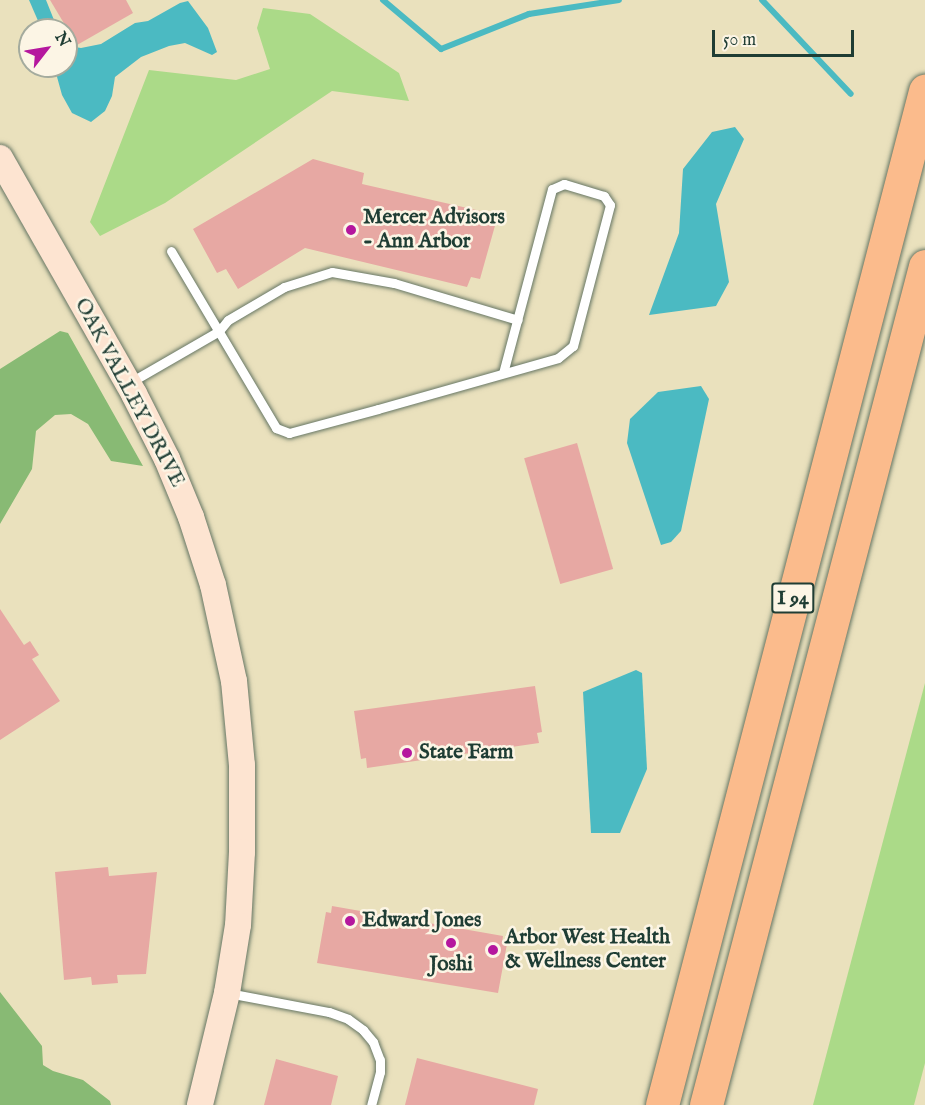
<!DOCTYPE html>
<html>
<head>
<meta charset="utf-8">
<style>
  body { margin:0 }
  #map { position:relative; width:925px; height:1105px; overflow:hidden; background:#eae1bd; font-family:"IM FELL English",serif }
  div>[style] { position:absolute }
  .green>* { inset:0; background:#abda88 }
  .forest>* { inset:0; background:#88ba74 }
  .water>* { inset:0; background:#4bbac2 }
  .stream>* { height:6px; margin:-3px; padding:0 3px; transform-origin:3px; border-radius:3px; background:#4bbac2 }
  .building>* { inset:0; background:#e7a8a3; transform-origin:0 0 }
  .roads { filter:drop-shadow(0 0 2px #667664) drop-shadow(0 0 2px #667664) }
  .lane>* { height:9px; margin:-4.5px; padding:0 4.5px; transform-origin:4.5px; border-radius:4.5px; background:#fff }
  .secondary>* { height:26px; margin:-13px; padding:0 13px; transform-origin:13px; border-radius:13px; background:#fde4d1 }
  .highway>* { height:33px; margin:-16.5px; padding:0 16.5px; transform-origin:16.5px; border-radius:16.5px; background:#fbbb8c }
  .dots>* { width:16px; height:16px; translate:-50% -50%; box-sizing:border-box; border:3px solid #fcf5e5; border-radius:50% }
  span { translate:-50% -50%; white-space:nowrap; text-align:center; line-height:1.15; -webkit-text-stroke:5px #fcf5e5; paint-order:stroke }
  .shield-label span { padding:2px 4px; background:#fcf5e5; border:2px solid; border-radius:4px; -webkit-text-stroke-width:0 }
  .shield-label { font-size:20px; color:#1f3d34; font-weight:700 }
  .poi-label { font-size:21px; color:#1f3d34; font-weight:700 }
  .left { translate:0 -50%; text-align:left }
  .street-label { font-size:21px; color:#1f3d34 }
  .north { position:absolute; left:18px; top:18px; width:60px; height:60px; box-sizing:border-box; background:#fcf5e5; border:2px solid #a4ab9e; border-radius:50%; rotate:59deg; font-size:16px; font-weight:700; line-height:24px; text-align:center; color:#1f3d34 }
  .north::after { content:''; display:block; margin:auto; width:21px; height:27px; background:#b5179e; clip-path:polygon(50% 0,100% 100%,50% 72%,0 100%) }
  .scale { position:absolute; left:712px; top:30px; width:142px; height:27px; box-sizing:border-box; border:3px solid #1f3d34; border-top:0; padding-left:8px; font-size:18px; line-height:21px; white-space:nowrap; color:#1f3d34; -webkit-text-stroke:4px #fcf5e5; paint-order:stroke }
</style>
</head>
<body>
<div id="map">
  <div class="green">
    <div style="clip-path:polygon(263px 8px,310px 14px,399px 73px,409px 101px,332px 91px,165px 203px,100px 236px,90px 222px,149px 70px,236px 80px,270px 69px,257px 28px)"></div>
    <div style="clip-path:polygon(925px 683px,925px 1063px,914px 1105px,813px 1105px)"></div>
  </div>
  <div class="forest">
    <div style="clip-path:polygon(60px 331px,68px 333px,143px 466px,111px 461px,88px 424px,71px 414px,55px 415px,36px 431px,32px 469px,0 524px,0 369px)"></div>
    <div style="clip-path:polygon(0 992px,42px 1046px,43px 1065px,53px 1071px,83px 1080px,110px 1101px,111px 1105px,0 1105px)"></div>
  </div>
  <div class="water">
    <div style="clip-path:polygon(29px 0,46px 0,58px 30px,42px 30px)"></div>
    <div style="clip-path:polygon(188px 1px,208px 28px,217px 52px,212px 55px,185px 43px,169px 46px,141px 57px,115px 77px,112px 96px,105px 111px,91px 122px,72px 113px,62px 95px,54px 66px,66px 66px,66px 43px,69px 46px,81px 48px,101px 44px,135px 23px,148px 21px,180px 3px)"></div>
    <div style="clip-path:polygon(735px 127px,744px 139px,716px 204px,729px 282px,716px 306px,649px 315px,679px 233px,683px 169px,712px 132px)"></div>
    <div style="clip-path:polygon(701px 386px,709px 399px,681px 531px,671px 542px,661px 545px,627px 443px,630px 419px,658px 392px)"></div>
    <div style="clip-path:polygon(636px 670px,642px 673px,647px 769px,620px 833px,591px 833px,583px 692px)"></div>
  </div>
  <div class="stream">
    <div style="left:383px;top:0;width:76px;rotate:40.2deg"></div>
    <div style="left:441px;top:49px;width:95px;rotate:-21.7deg"></div>
    <div style="left:529px;top:14px;width:91px;rotate:-8.8deg"></div>
    <div style="left:762px;top:0;width:129px;rotate:46.6deg"></div>
  </div>
  <div class="building">
    <div style="clip-path:polygon(50px 0,126px 0,133px 13px,77px 45px)"></div>
    <div style="clip-path:polygon(313px 159px,364px 173px,362px 184px,498px 215px,480px 279px,471px 277px,467px 287px,305px 248px,238px 289px,226px 269px,217px 273px,193px 229px)"></div>
    <div style="left:577px;top:443px;width:131px;height:55px;rotate:74deg"></div>
    <div style="clip-path:polygon(0 609px,24px 645px,30px 641px,39px 655px,32px 659px,60px 701px,0 740px)"></div>
    <div style="clip-path:polygon(535px 686px,542px 732px,537px 733px,539px 743px,367px 768px,366px 758px,361px 759px,354px 711px)"></div>
    <div style="clip-path:polygon(108px 867px,109px 876px,157px 872px,146px 974px,117px 975px,118px 983px,92px 985px,91px 977px,64px 980px,55px 872px)"></div>
    <div style="clip-path:polygon(332px 906px,503px 936px,502px 943px,507px 944px,498px 993px,317px 963px,326px 912px,331px 913px)"></div>
    <div style="clip-path:polygon(417px 1058px,538px 1089px,534px 1105px,405px 1105px)"></div>
    <div style="clip-path:polygon(276px 1059px,338px 1076px,331px 1105px,264px 1105px)"></div>
  </div>
  <div class="roads">
    <div class="lane">
      <div style="left:171px;top:251px;width:206px;rotate:59.3deg"></div>
      <div style="left:276px;top:428px;width:14px;rotate:21deg"></div>
      <div style="left:289px;top:433px;width:92px;rotate:-15.1deg"></div>
      <div style="left:378px;top:409px;width:187px;rotate:-15.8deg"></div>
      <div style="left:558px;top:358px;width:19px;rotate:-39deg"></div>
      <div style="left:573px;top:346px;width:146px;rotate:-75.3deg"></div>
      <div style="left:610px;top:205px;width:11px;rotate:-124deg"></div>
      <div style="left:604px;top:196px;width:42px;rotate:-163.3deg"></div>
      <div style="left:564px;top:184px;width:13px;rotate:157deg"></div>
      <div style="left:552px;top:189px;width:190px;rotate:104.9deg"></div>
      <div style="left:129px;top:383px;width:104px;rotate:-30deg"></div>
      <div style="left:219px;top:331px;width:14px;rotate:-51deg"></div>
      <div style="left:228px;top:320px;width:65px;rotate:-30.5deg"></div>
      <div style="left:284px;top:287px;width:50px;rotate:-17.4deg"></div>
      <div style="left:332px;top:272px;width:63px;rotate:10.1deg"></div>
      <div style="left:394px;top:283px;width:129px;rotate:16.6deg"></div>
      <div style="left:228px;top:993px;width:103px;rotate:10.7deg"></div>
      <div style="left:329px;top:1012px;width:20px;rotate:20deg"></div>
      <div style="left:348px;top:1019px;width:19px;rotate:36deg"></div>
      <div style="left:363px;top:1030px;width:16px;rotate:50deg"></div>
      <div style="left:373px;top:1042px;width:19px;rotate:69deg"></div>
      <div style="left:380px;top:1060px;width:12px;rotate:90deg"></div>
      <div style="left:380px;top:1072px;width:34px;rotate:105deg"></div>
    </div>
    <div class="secondary">
      <div style="left:0;top:158px;width:271px;rotate:60.4deg"></div>
      <div style="left:134px;top:394px;width:73px;rotate:63.1deg"></div>
      <div style="left:167px;top:459px;width:63px;rotate:67.5deg"></div>
      <div style="left:191px;top:517px;width:71px;rotate:72.1deg"></div>
      <div style="left:213px;top:585px;width:98px;rotate:77.7deg"></div>
      <div style="left:234px;top:681px;width:84px;rotate:84.6deg"></div>
      <div style="left:242px;top:765px;width:87px;rotate:90deg"></div>
      <div style="left:242px;top:852px;width:73px;rotate:93.1deg"></div>
      <div style="left:238px;top:925px;width:69px;rotate:99.2deg"></div>
      <div style="left:227px;top:993px;width:115px;rotate:103.6deg"></div>
    </div>
    <div class="highway">
      <div style="left:662px;top:1105px;width:1048px;rotate:-75.46deg"></div>
      <div style="left:706px;top:1105px;width:867px;rotate:-75.37deg"></div>
    </div>
  </div>
  <div class="dots">
    <div style="left:351px;top:230px;background:#b5179e"></div>
    <div style="left:407px;top:753px;background:#b5179e"></div>
    <div style="left:350px;top:921px;background:#b5179e"></div>
    <div style="left:451px;top:943px;background:#b5179e"></div>
    <div style="left:493px;top:950px;background:#b5179e"></div>
  </div>
  <div class="shield-label">
    <span style="left:793px;top:598px">I 94</span>
  </div>
  <div class="poi-label">
    <span class="left" style="left:363px;top:230px">Mercer Advisors<br>- Ann Arbor</span>
    <span class="left" style="left:419px;top:753px">State Farm</span>
    <span class="left" style="left:362px;top:921px">Edward Jones</span>
    <span class="left" style="left:505px;top:950px">Arbor West Health<br>&amp; Wellness Center</span>
    <span style="left:451px;top:965px">Joshi</span>
  </div>
  <div class="street-label">
    <span style="left:129px;top:393px;rotate:62deg">OAK VALLEY DRIVE</span>
  </div>
  <div class="north">N</div>
  <div class="scale">50 m</div>
</div>
</body>
</html>
